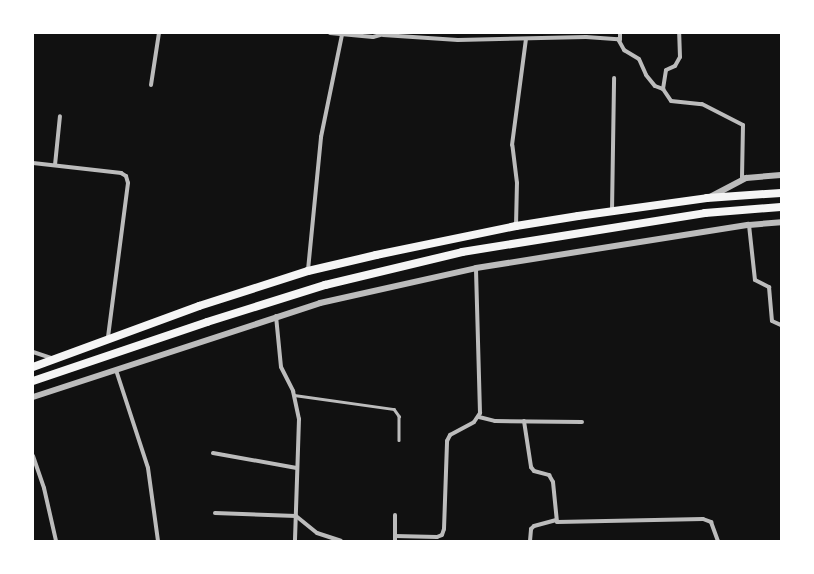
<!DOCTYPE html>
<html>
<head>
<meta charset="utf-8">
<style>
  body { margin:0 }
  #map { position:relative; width:814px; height:574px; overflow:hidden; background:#111; font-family:Poppins,sans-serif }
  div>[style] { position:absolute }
  .service>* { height:2.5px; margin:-1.25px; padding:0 1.25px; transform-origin:1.25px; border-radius:1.25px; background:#bcbcbc }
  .minor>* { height:4px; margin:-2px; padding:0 2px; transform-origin:2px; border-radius:2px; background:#bcbcbc }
  .tertiary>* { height:6px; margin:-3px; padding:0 3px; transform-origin:3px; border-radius:3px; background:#bcbcbc }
  .trunk>* { height:8px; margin:-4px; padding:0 4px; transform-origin:4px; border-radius:4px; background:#f5f5f5 }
  span { translate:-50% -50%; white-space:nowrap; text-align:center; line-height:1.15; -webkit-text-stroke:4px #fff; paint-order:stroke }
  .frame { position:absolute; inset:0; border:34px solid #fff; pointer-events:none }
</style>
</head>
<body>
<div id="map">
  <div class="service">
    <div style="left:294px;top:395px;width:101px;rotate:8deg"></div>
    <div style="left:394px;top:409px;width:9px;rotate:54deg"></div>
    <div style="left:399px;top:416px;width:24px;rotate:90deg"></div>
  </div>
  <div class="minor">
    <div style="left:330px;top:33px;width:43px;rotate:5.3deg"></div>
    <div style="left:373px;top:37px;width:11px;rotate:-15deg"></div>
    <div style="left:383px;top:35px;width:75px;rotate:3.8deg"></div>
    <div style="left:458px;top:40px;width:128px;rotate:-1.3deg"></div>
    <div style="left:586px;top:37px;width:32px;rotate:4deg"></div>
    <div style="left:618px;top:39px;width:13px;rotate:61deg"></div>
    <div style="left:624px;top:50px;width:17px;rotate:31deg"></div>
    <div style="left:639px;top:59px;width:17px;rotate:66deg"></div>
    <div style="left:646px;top:75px;width:14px;rotate:51deg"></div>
    <div style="left:655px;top:86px;width:9px;rotate:21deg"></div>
    <div style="left:663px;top:89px;width:14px;rotate:56deg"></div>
    <div style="left:671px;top:101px;width:31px;rotate:6deg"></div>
    <div style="left:702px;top:104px;width:46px;rotate:27.1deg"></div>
    <div style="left:743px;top:125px;width:54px;rotate:91.1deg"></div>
    <div style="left:620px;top:40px;width:7px;rotate:-90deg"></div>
    <div style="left:151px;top:85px;width:53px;rotate:-81.3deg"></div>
    <div style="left:663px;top:89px;width:19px;rotate:-81deg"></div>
    <div style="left:666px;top:70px;width:10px;rotate:-24deg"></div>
    <div style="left:675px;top:66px;width:10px;rotate:-61deg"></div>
    <div style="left:680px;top:57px;width:24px;rotate:-92deg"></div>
    <div style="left:33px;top:163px;width:89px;rotate:6.5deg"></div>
    <div style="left:121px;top:173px;width:6px;rotate:31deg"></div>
    <div style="left:126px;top:176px;width:7px;rotate:74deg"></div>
    <div style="left:128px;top:183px;width:155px;rotate:97.4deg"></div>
    <div style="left:55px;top:165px;width:49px;rotate:-84.2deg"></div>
    <div style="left:612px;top:211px;width:133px;rotate:-89.1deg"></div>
    <div style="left:749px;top:225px;width:55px;rotate:83.8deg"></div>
    <div style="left:755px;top:280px;width:16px;rotate:27deg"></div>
    <div style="left:769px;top:287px;width:34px;rotate:85deg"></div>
    <div style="left:772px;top:321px;width:10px;rotate:24deg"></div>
    <div style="left:516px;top:226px;width:43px;rotate:-88.7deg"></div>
    <div style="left:517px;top:183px;width:38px;rotate:-97deg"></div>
    <div style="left:512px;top:145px;width:107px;rotate:-82.5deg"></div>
    <div style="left:308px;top:270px;width:134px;rotate:-84.4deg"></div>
    <div style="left:321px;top:137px;width:104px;rotate:-78.4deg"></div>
    <div style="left:276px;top:316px;width:51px;rotate:84.4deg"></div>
    <div style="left:281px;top:367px;width:27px;rotate:63deg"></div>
    <div style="left:293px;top:391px;width:29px;rotate:78deg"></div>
    <div style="left:299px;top:419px;width:122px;rotate:91.9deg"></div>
    <div style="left:33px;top:352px;width:22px;rotate:18deg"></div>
    <div style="left:116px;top:370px;width:103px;rotate:71.9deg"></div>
    <div style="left:148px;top:468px;width:74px;rotate:82.2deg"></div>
    <div style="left:479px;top:417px;width:16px;rotate:14deg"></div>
    <div style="left:495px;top:421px;width:87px;rotate:0.7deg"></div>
    <div style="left:524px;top:421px;width:47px;rotate:81.3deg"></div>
    <div style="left:531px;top:467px;width:5px;rotate:53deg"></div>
    <div style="left:534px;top:471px;width:16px;rotate:15deg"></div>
    <div style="left:549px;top:475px;width:8px;rotate:60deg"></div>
    <div style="left:553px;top:482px;width:40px;rotate:84.3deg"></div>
    <div style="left:557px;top:522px;width:146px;rotate:-1.2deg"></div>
    <div style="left:703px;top:519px;width:9px;rotate:21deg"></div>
    <div style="left:711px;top:522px;width:20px;rotate:70deg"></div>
    <div style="left:213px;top:453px;width:85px;rotate:10.1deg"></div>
    <div style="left:33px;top:456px;width:34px;rotate:71deg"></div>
    <div style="left:44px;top:488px;width:54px;rotate:77.2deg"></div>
    <div style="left:215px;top:513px;width:81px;rotate:2.1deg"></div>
    <div style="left:296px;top:516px;width:27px;rotate:39deg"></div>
    <div style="left:317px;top:533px;width:25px;rotate:18deg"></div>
    <div style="left:395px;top:536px;width:42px;rotate:1.4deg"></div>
    <div style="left:437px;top:537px;width:5px;rotate:-22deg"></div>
    <div style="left:442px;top:535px;width:6px;rotate:-72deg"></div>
    <div style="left:444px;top:529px;width:88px;rotate:-88deg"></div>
    <div style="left:447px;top:441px;width:7px;rotate:-63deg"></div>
    <div style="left:450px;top:435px;width:27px;rotate:-28deg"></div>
    <div style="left:474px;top:422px;width:11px;rotate:-56deg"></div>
    <div style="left:480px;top:413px;width:145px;rotate:-91.6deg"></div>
    <div style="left:395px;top:541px;width:26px;rotate:-90deg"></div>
    <div style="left:530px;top:541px;width:12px;rotate:-85deg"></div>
    <div style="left:531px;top:529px;width:4px;rotate:-45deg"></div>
    <div style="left:534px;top:526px;width:23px;rotate:-15deg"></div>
  </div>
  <div class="tertiary">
    <div style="left:710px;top:197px;width:41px;rotate:-27.8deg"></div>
    <div style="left:746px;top:178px;width:35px;rotate:-5deg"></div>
    <div style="left:33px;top:397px;width:302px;rotate:-18.1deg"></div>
    <div style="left:320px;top:303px;width:160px;rotate:-12.6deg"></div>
    <div style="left:476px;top:268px;width:276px;rotate:-9deg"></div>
    <div style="left:749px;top:225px;width:32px;rotate:-5deg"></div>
  </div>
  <div class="trunk">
    <div style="left:33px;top:367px;width:177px;rotate:-20.2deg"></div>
    <div style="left:199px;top:306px;width:114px;rotate:-17.8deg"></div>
    <div style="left:308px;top:271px;width:70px;rotate:-13.2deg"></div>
    <div style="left:376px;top:255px;width:143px;rotate:-11.7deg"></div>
    <div style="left:516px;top:226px;width:63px;rotate:-9.2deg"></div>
    <div style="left:578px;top:216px;width:130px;rotate:-7.9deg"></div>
    <div style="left:707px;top:198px;width:74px;rotate:-3.9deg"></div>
    <div style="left:33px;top:381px;width:184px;rotate:-18.7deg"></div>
    <div style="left:207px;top:322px;width:124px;rotate:-17.4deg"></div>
    <div style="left:325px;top:285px;width:141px;rotate:-13.5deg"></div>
    <div style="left:462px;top:252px;width:246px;rotate:-9.1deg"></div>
    <div style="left:705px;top:213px;width:76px;rotate:-4.5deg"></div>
  </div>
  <div class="frame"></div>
</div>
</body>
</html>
